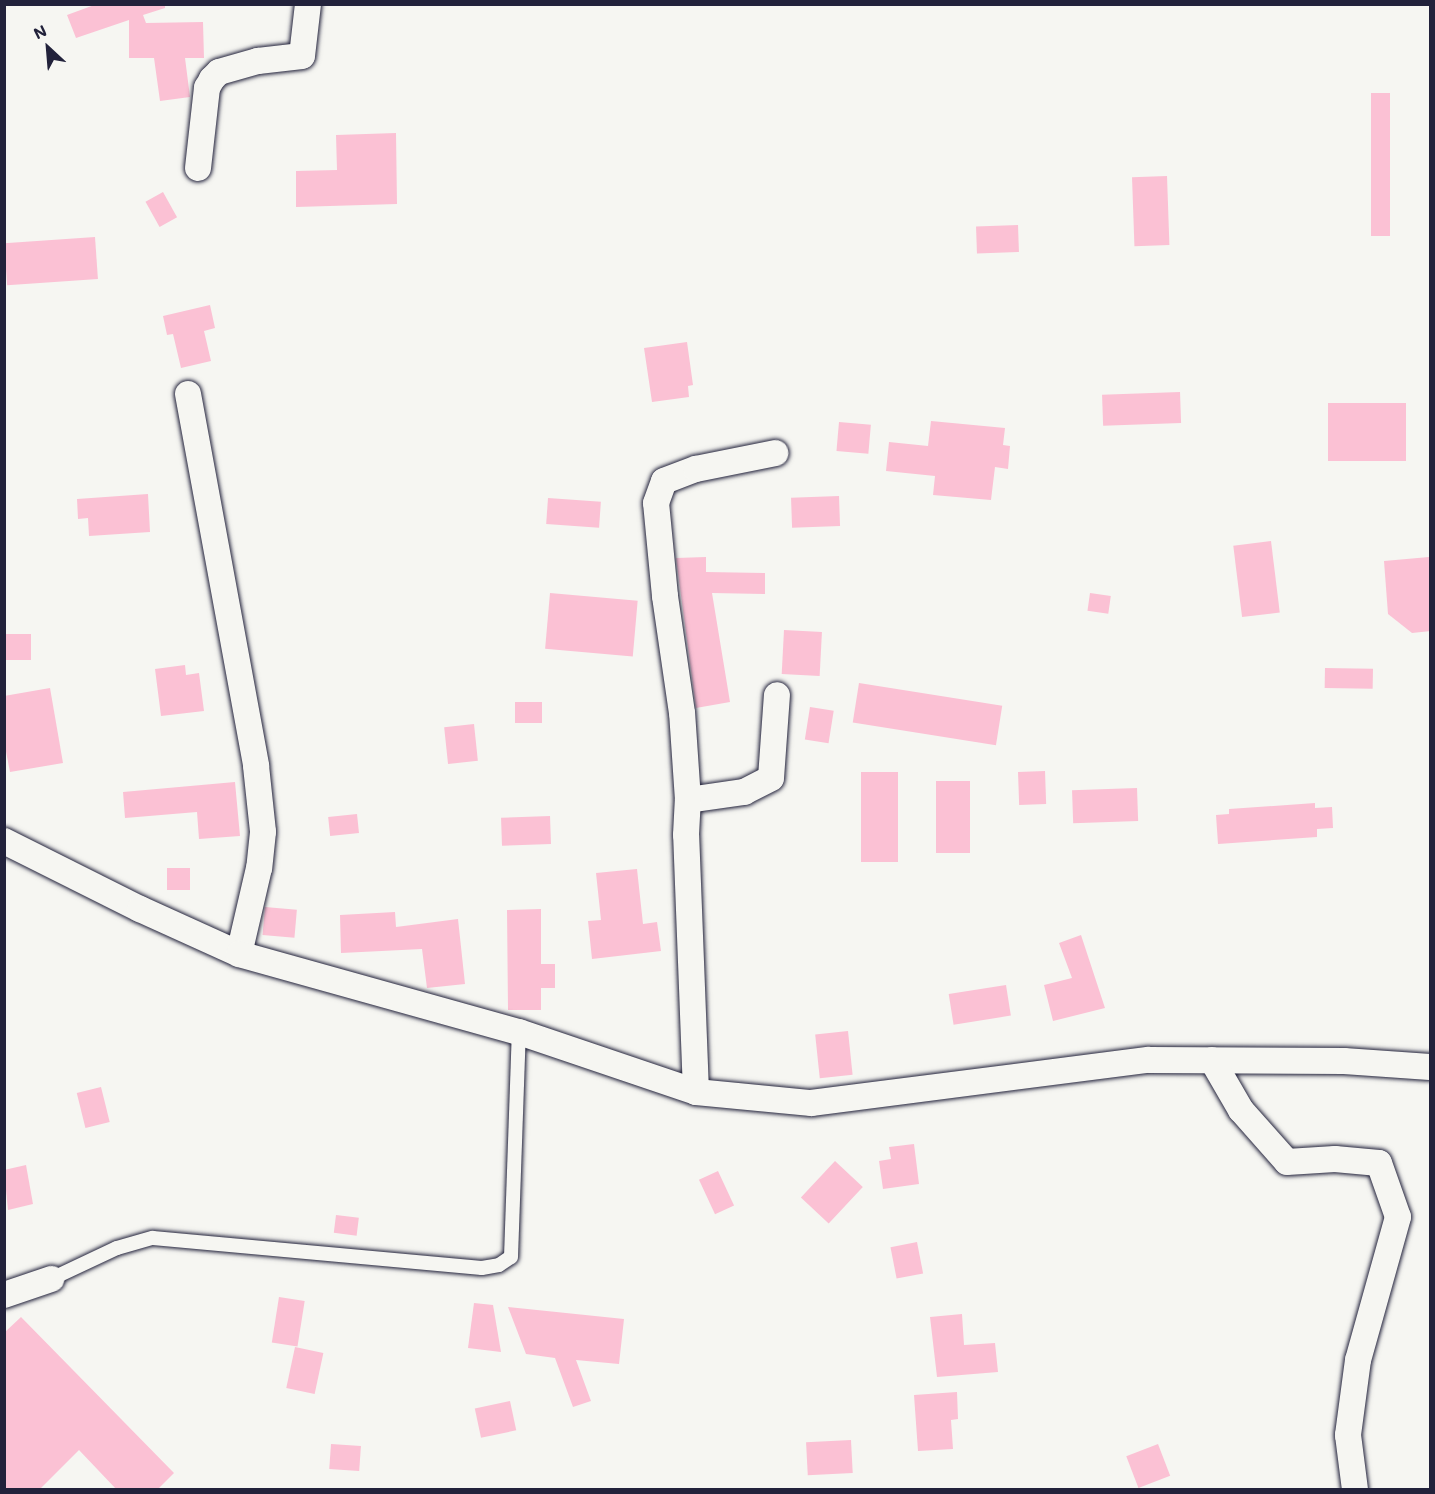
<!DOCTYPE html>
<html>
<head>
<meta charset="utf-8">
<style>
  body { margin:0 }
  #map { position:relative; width:1435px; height:1494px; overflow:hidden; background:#f6f6f2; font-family:Mali,sans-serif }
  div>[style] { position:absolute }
  .building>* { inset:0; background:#fbc1d4; transform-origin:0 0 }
  .roads { filter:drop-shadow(0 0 2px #22223b) drop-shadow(0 0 2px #22223b) }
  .service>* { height:14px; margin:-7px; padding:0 7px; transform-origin:7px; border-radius:7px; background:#f6f6f2 }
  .minor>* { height:26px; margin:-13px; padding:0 13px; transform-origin:13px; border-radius:13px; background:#f6f6f2 }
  span { translate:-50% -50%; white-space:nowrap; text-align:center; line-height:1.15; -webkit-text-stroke:4.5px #f6f6f2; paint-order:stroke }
  .frame { position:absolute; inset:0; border:6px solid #22223b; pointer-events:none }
  .north { position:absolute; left:18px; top:18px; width:60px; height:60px; -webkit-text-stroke:4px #f6f6f2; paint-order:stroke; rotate:334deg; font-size:16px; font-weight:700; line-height:24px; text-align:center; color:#22223b }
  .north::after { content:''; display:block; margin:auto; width:21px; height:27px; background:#22223b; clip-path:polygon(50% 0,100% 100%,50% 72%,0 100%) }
</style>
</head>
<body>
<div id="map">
  <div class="building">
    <div style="clip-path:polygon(97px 4px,165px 4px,165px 8px,143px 15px,146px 23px,203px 22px,204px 58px,185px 58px,190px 97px,160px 101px,154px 58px,129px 58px,129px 20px,76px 38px,67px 15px)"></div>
    <div style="left:1371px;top:93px;width:19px;height:143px"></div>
    <div style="clip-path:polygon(396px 133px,397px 204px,296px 207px,296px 171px,337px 170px,336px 135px)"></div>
    <div style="left:1167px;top:176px;width:69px;height:35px;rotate:88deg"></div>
    <div style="left:163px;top:192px;width:29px;height:20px;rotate:61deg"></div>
    <div style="left:1018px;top:225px;width:27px;height:42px;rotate:88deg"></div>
    <div style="left:95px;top:237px;width:42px;height:91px;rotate:86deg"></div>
    <div style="clip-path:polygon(210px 305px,215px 328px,204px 331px,211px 361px,181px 368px,173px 334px,167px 335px,163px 316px)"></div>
    <div style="clip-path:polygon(687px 342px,693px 385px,688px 386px,689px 397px,652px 402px,644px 348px)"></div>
    <div style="left:1180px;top:392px;width:31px;height:78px;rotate:88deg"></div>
    <div style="left:1328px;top:403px;width:78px;height:58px"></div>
    <div style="clip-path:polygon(931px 421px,1005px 428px,1003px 445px,1010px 446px,1008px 469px,995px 467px,991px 500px,933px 495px,935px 476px,886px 471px,889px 442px,928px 446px)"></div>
    <div style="left:839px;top:422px;width:32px;height:29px;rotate:5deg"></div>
    <div style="clip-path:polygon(148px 494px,150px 532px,89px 536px,88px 518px,78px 519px,77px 499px)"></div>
    <div style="left:839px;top:496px;width:30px;height:48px;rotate:88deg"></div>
    <div style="left:548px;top:498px;width:53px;height:26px;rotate:4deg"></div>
    <div style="left:1271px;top:541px;width:72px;height:38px;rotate:83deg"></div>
    <div style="clip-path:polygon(706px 557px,706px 572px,765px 573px,765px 594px,712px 593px,730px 702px,696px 708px,676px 558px)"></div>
    <div style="clip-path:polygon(1429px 557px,1431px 631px,1412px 633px,1388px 614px,1384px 561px)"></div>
    <div style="left:550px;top:593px;width:88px;height:56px;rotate:5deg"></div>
    <div style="left:1090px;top:593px;width:21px;height:18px;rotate:8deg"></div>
    <div style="left:784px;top:630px;width:38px;height:44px;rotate:3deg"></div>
    <div style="left:31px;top:634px;width:26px;height:27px;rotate:90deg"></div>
    <div style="clip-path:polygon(185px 665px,186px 675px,199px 673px,204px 711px,161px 716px,155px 669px)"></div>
    <div style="left:1325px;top:668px;width:48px;height:20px;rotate:1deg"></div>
    <div style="left:859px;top:683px;width:145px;height:40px;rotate:9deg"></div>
    <div style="clip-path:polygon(50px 688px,63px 763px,10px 772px,4px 741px,4px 696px)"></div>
    <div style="left:542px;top:702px;width:21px;height:27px;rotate:90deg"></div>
    <div style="left:810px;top:707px;width:24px;height:33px;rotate:9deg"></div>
    <div style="left:474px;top:724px;width:37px;height:30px;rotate:84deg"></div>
    <div style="left:1045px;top:771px;width:33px;height:27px;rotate:88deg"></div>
    <div style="left:861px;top:772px;width:37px;height:90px"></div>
    <div style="left:936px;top:781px;width:34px;height:72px"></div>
    <div style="clip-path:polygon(235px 782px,240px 836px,199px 839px,197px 812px,125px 818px,123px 792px)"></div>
    <div style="left:1137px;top:788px;width:33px;height:65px;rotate:88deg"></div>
    <div style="clip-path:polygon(1315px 803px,1315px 808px,1332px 807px,1333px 828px,1317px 829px,1317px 837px,1218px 844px,1216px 815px,1229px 814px,1229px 809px)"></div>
    <div style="left:357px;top:814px;width:19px;height:29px;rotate:84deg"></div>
    <div style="left:550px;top:816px;width:28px;height:49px;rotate:88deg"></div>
    <div style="left:167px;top:868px;width:23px;height:22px"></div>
    <div style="clip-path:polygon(637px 869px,643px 924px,657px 922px,661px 951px,592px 959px,588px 921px,601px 920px,596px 873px)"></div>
    <div style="left:265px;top:907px;width:32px;height:28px;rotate:5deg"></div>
    <div style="clip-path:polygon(541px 909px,541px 964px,555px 964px,555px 988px,541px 988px,541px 1010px,508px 1010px,507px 910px)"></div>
    <div style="clip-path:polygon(395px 912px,396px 927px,458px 919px,465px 984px,427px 988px,422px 949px,341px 953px,340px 915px)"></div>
    <div style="clip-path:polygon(1081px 935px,1105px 1008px,1053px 1021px,1044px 985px,1072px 978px,1059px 943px)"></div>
    <div style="left:1006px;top:985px;width:31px;height:58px;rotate:81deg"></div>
    <div style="left:848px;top:1031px;width:44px;height:33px;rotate:84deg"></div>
    <div style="left:101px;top:1087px;width:36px;height:25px;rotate:76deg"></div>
    <div style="clip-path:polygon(914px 1144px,919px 1184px,883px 1189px,879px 1161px,891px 1159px,889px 1147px)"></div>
    <div style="left:835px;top:1161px;width:38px;height:50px;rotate:43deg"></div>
    <div style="clip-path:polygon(26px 1165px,33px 1204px,8px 1210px,4px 1170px)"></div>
    <div style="left:718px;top:1171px;width:38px;height:21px;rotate:65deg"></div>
    <div style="left:336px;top:1215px;width:23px;height:18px;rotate:7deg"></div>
    <div style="left:917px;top:1242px;width:32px;height:27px;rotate:79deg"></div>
    <div style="left:279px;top:1297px;width:26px;height:46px;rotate:9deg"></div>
    <div style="clip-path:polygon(474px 1303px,493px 1305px,501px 1352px,468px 1348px)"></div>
    <div style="clip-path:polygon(508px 1307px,624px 1319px,619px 1364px,576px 1360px,591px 1401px,573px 1407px,555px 1358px,526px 1354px)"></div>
    <div style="clip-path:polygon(962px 1314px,964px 1345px,995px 1343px,998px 1372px,937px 1377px,930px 1317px)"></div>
    <div style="clip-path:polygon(21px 1317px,174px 1473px,157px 1490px,117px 1490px,79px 1450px,39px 1490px,4px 1490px,4px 1333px)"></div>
    <div style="left:295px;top:1347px;width:29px;height:42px;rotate:12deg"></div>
    <div style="clip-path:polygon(957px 1392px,958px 1419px,951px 1420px,953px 1449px,918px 1451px,914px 1395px)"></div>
    <div style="left:510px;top:1401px;width:30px;height:36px;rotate:78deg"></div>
    <div style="left:851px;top:1440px;width:33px;height:45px;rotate:87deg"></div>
    <div style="left:331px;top:1444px;width:30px;height:25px;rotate:4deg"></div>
    <div style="left:1158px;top:1444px;width:34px;height:34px;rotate:69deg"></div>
  </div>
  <div class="roads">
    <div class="service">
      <div style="left:51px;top:1279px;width:73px;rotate:-25.2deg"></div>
      <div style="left:117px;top:1248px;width:37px;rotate:-16deg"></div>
      <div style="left:153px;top:1238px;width:330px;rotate:5.2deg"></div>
      <div style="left:482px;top:1268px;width:17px;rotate:-10deg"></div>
      <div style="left:499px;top:1265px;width:14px;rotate:-34deg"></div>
      <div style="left:511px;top:1257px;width:225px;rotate:-88deg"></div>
    </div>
    <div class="minor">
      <div style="left:198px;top:168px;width:81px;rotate:-83.6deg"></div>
      <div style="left:207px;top:88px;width:10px;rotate:-61deg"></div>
      <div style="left:212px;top:79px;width:10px;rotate:-45deg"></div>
      <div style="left:219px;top:72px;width:41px;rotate:-15.8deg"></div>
      <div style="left:258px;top:61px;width:44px;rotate:-6.5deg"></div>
      <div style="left:302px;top:56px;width:52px;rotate:-83.4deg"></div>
      <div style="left:188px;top:394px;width:378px;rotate:79.6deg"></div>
      <div style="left:256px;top:766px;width:66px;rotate:83.9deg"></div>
      <div style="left:263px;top:832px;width:36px;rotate:96deg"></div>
      <div style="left:259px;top:868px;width:88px;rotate:103.1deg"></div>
      <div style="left:688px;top:800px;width:57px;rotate:-8.1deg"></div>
      <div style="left:744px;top:792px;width:30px;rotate:-27deg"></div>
      <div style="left:771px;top:778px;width:83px;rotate:-85.9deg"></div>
      <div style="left:4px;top:841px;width:152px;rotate:26.6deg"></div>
      <div style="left:140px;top:909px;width:109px;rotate:24.4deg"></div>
      <div style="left:239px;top:954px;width:291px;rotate:15.6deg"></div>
      <div style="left:519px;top:1032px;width:187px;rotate:18.7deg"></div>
      <div style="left:696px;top:1092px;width:116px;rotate:5.5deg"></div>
      <div style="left:811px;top:1103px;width:341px;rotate:-7.3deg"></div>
      <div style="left:1149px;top:1060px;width:195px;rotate:0.3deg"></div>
      <div style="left:1344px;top:1061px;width:86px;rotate:4deg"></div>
      <div style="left:1212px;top:1060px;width:58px;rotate:59.9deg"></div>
      <div style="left:1241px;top:1110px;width:69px;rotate:48.5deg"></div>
      <div style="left:1287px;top:1162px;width:48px;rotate:-3.6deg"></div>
      <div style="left:1335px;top:1159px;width:44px;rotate:5.2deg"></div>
      <div style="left:1379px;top:1163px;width:57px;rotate:70.6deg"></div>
      <div style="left:1398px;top:1217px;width:148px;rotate:105.6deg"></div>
      <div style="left:1358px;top:1360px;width:76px;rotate:97.6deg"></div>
      <div style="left:1348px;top:1435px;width:55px;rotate:82.7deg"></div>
      <div style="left:696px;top:1092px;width:257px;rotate:-92.2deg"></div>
      <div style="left:686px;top:835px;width:35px;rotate:-87deg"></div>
      <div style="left:688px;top:800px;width:87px;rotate:-93.9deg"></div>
      <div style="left:682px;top:713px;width:118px;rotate:-98.3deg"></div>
      <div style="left:665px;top:596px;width:93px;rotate:-95.5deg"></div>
      <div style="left:656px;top:503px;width:23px;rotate:-70deg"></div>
      <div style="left:664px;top:481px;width:34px;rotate:-21deg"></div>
      <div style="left:696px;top:469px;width:81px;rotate:-11.4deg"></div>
      <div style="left:4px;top:1295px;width:50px;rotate:-18.8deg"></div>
    </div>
  </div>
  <div class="frame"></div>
  <div class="north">N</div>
</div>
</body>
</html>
